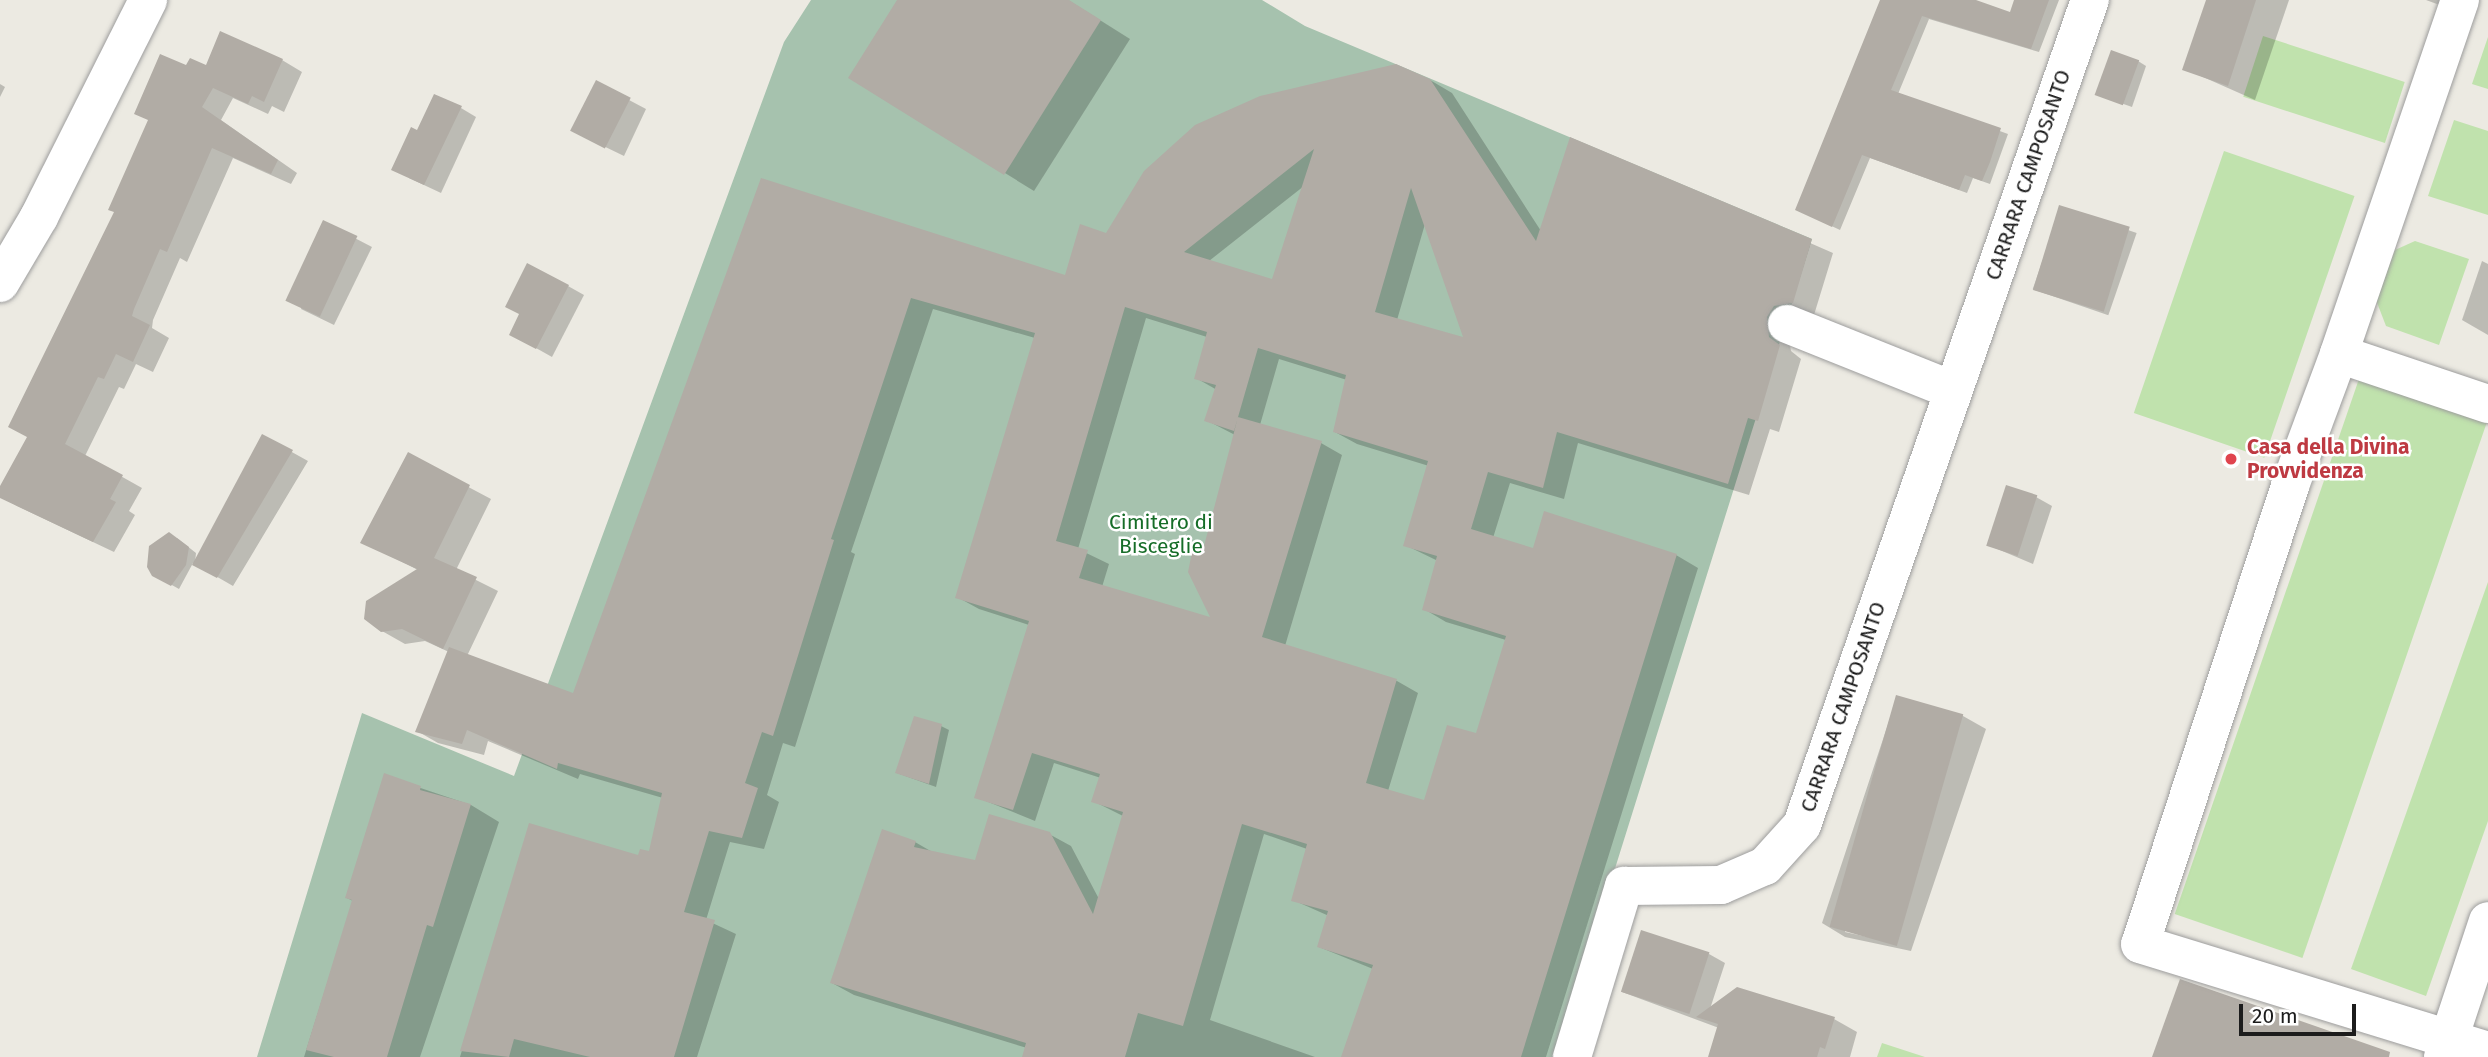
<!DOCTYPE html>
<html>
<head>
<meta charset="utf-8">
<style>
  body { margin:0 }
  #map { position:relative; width:2488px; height:1057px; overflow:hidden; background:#eceae2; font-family:"Fira Sans",sans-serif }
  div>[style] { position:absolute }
  .grass>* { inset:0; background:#c0e2ad; transform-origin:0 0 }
  .cemetery>* { inset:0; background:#a6c2ae }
  .shadow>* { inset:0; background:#0003; transform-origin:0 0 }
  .building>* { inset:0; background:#b1aca5; transform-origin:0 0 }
  .roads { filter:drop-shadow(0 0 2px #9d9d9d) drop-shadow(0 0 2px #9d9d9d) }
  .minor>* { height:38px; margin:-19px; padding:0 19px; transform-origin:19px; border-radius:19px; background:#fff }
  .dots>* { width:19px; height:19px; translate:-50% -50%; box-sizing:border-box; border:4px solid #fff; border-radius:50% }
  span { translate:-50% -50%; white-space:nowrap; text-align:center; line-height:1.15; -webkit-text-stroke:5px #fff; paint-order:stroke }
  .street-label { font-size:21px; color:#1c1c1c }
  .health-label { font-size:21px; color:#be3a42; font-weight:700 }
  .left { translate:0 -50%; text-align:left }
  .park-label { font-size:21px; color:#166d28 }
  .scale { position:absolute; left:2239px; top:1004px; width:117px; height:32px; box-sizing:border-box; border:4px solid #1c1c1c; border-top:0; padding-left:9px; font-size:21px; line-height:24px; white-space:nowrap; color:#1c1c1c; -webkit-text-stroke:5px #fff; paint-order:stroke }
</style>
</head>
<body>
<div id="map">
  <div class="grass">
    <div style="left:2263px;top:36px;width:149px;height:64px;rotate:18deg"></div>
    <div style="clip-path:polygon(2488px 37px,2488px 89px,2472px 84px)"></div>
    <div style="clip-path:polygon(2454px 120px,2488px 131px,2488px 215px,2428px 196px)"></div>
    <div style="left:2224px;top:151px;width:138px;height:277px;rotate:19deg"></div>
    <div style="clip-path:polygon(2415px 241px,2469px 259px,2439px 345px,2386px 326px,2376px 300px,2395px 250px)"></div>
    <div style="left:2360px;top:376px;width:135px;height:569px;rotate:19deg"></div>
    <div style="clip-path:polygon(2488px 582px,2488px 821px,2426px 996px,2351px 969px)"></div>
    <div style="clip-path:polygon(1882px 1043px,1925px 1057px,1877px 1057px)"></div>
  </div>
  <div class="cemetery">
    <div style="clip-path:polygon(811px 0,1262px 0,1305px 26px,1812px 239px,1556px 1057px,257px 1057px,362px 713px,514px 776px,784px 42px)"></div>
  </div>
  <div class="shadow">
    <div style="clip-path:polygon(899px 0,1068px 0,1130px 39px,1034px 191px,851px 78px)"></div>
    <div style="clip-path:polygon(1882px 0,1970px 0,2011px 14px,2016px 0,2059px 0,2039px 52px,1929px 19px,1898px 94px,2008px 134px,1990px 184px,1973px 178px,1967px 193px,1870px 158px,1840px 230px,1804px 213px)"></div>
    <div style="clip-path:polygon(2208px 0,2289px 0,2255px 100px,2185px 69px)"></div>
    <div style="clip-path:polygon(2426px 0,2447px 0,2445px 7px)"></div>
    <div style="clip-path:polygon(282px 60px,302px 72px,284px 112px,272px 106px,268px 114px,233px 98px,221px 120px,297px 173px,291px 184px,233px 158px,187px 262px,180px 258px,153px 320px,152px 328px,169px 338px,153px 372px,136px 364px,124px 389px,119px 387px,85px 456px,142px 488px,129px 511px,135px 515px,114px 552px,17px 506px,0 496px,0 490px,29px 437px,187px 68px)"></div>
    <div style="clip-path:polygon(2138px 61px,2146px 66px,2132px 107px,2098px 95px)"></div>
    <div style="clip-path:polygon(evenodd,1430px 80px,1452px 93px,1541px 231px,1571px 139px,1833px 253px,1814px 315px,1787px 329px,1791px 351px,1801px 359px,1779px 432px,1770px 429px,1749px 495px,1578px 443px,1564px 499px,1510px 483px,1493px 538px,1534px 550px,1676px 555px,1698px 568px,1546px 1057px,1343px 1057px,1373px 969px,1319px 947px,1329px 916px,1293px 900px,1307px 849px,1264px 834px,1210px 1020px,1315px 1057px,1024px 1057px,1027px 1048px,854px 995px,832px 983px,915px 842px,934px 853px,976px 862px,1049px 834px,1071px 846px,1099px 899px,1123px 816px,1093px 801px,1101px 778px,1054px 763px,1035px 821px,976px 797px,1029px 625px,979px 609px,957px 597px,1035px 338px,933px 309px,851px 552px,855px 554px,795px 747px,783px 743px,767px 795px,779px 802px,764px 849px,730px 842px,706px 920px,736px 934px,697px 1057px,460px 1057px,530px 825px,639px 857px,650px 853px,663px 798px,580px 774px,578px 779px,488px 741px,484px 755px,438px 743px,417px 731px,449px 652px,425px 641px,405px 644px,382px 631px,418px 570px,363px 542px,408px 455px,491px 499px,456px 570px,498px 591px,467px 656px,574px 695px,762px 180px,1066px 277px,1107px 235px,1430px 80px,1304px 186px,1273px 281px,1209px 261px,1304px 186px,1430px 80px,1425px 224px,1466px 340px,1397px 320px,1425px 224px,1430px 80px,1146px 318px,1207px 337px,1196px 378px,1217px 390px,1206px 420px,1235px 435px,1206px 548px,1213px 620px,1102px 587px,1109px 564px,1078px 549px,1146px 318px,1430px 80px,1279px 359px,1347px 380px,1335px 432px,1357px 444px,1429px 466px,1405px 545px,1438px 561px,1424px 609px,1446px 622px,1506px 640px,1477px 735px,1426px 802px,1388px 791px,1418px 693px,1397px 681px,1285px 646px,1342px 455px,1321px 443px,1260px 425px,1279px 359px)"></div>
    <div style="clip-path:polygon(597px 83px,646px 109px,624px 156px,589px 139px)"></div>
    <div style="clip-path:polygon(0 84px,5px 87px,0 97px)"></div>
    <div style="clip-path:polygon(461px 108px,476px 117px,441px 193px,409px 178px,418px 133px)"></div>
    <div style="left:2061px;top:207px;width:80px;height:87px;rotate:19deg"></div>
    <div style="clip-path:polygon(324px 222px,372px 247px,334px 325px,301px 309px)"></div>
    <div style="clip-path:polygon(2482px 261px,2488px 264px,2488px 335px,2462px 320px)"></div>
    <div style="clip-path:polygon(568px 286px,584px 295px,552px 357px,527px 343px)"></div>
    <div style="clip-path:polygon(263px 436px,308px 461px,233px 586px,193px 563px,179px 589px,154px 575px,177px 538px,196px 553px,195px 563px)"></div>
    <div style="clip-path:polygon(2036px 497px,2052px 506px,2033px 564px,1988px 545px)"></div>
    <div style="clip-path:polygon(evenodd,1897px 697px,1963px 716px,1986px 729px,1911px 951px,1845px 937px,1822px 923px,1897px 697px,1845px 928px,1896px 940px,1895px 943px,1845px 932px,1845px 928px)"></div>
    <div style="clip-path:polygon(941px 726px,949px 730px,936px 787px,897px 773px)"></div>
    <div style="clip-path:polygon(385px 776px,471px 805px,499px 822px,420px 1057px,304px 1057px,353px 901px,347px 898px)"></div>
    <div style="clip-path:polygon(1709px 954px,1725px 963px,1710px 1009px,1834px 1019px,1857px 1032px,1850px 1057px,1710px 1057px,1719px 1028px,1622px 992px)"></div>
  </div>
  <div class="building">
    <div style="clip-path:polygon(897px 0,1069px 0,1101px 20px,1004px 175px,848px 78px)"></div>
    <div style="clip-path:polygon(1880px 0,1976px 0,2010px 12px,2014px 0,2049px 0,2031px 49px,1922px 16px,1891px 90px,2001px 128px,1990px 162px,1982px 181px,1965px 175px,1959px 190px,1862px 155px,1832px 227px,1795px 210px)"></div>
    <div style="clip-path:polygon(2206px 0,2256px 0,2228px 86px,2182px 70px)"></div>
    <div style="clip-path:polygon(220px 31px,283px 59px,264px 102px,252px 96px,248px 104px,213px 88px,202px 107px,278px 160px,271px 174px,212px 148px,167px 252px,160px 249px,134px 309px,132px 316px,150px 325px,133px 362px,116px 354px,104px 379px,98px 377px,65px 444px,123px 475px,110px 499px,116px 502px,93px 542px,0 498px,0 486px,27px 437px,8px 427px,114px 212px,108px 210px,148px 120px,134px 114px,160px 54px,186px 65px,190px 58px,206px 65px)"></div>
    <div style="left:2111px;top:50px;width:30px;height:48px;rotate:20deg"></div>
    <div style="clip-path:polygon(evenodd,1396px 64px,1430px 79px,1536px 241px,1570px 137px,1812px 239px,1793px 303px,1774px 306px,1767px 317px,1769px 337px,1780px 345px,1758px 421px,1748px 418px,1728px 484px,1557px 432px,1543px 488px,1488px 472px,1471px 529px,1533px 548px,1544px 511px,1677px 554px,1521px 1057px,1341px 1057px,1373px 965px,1317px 947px,1328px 911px,1291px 901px,1307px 844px,1242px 824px,1183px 1026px,1138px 1013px,1125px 1057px,1022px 1057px,1026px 1043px,830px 983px,882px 829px,916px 841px,914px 847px,975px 860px,989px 814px,1050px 832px,1093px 914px,1123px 812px,1091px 802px,1100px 774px,1032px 753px,1013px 810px,974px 798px,1029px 621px,955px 598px,1035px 333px,911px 298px,831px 539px,834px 540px,773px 736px,762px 732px,745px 783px,758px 788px,742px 838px,709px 831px,684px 912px,715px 920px,674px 1057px,590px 1057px,514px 1039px,509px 1057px,460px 1051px,529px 823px,638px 855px,640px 849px,649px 851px,662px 793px,558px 763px,557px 769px,467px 730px,462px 744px,415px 732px,449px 647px,573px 693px,761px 178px,1065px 275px,1080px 224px,1106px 233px,1144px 171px,1195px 125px,1260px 96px,1396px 64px,1314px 149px,1272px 279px,1184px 252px,1314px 149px,1396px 64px,1411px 188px,1463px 337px,1375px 312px,1411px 188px,1396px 64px,1125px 307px,1207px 332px,1194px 379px,1216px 385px,1204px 421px,1234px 431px,1258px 348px,1346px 375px,1333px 432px,1428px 461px,1403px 546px,1437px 556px,1422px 610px,1506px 636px,1476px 733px,1447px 725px,1424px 800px,1366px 783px,1397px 679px,1262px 637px,1322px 441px,1238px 417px,1204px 546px,1192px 552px,1188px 572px,1210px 617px,1079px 578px,1088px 550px,1056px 541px,1125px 307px)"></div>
    <div style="left:596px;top:80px;width:39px;height:57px;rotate:27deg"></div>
    <div style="clip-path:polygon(434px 94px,462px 106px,424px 185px,391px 170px,411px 127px,417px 130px)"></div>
    <div style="left:2059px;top:205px;width:74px;height:89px;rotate:17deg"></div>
    <div style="left:323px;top:220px;width:38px;height:89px;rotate:25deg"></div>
    <div style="clip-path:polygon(527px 263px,569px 285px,536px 349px,509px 335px,519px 314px,505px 307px)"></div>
    <div style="clip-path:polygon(262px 434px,293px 450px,217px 578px,192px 565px)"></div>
    <div style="clip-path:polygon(408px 452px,470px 485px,434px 558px,477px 577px,443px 649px,402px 629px,381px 632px,364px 619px,366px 601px,417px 569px,360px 543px)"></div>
    <div style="left:2006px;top:485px;width:33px;height:64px;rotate:18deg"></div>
    <div style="clip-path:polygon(169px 532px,189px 547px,186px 565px,171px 586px,152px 576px,147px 567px,149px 546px)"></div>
    <div style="left:1896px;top:695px;width:70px;height:241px;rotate:16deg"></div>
    <div style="clip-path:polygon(914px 716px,942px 724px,929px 784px,895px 773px)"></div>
    <div style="clip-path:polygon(384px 773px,421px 786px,420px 790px,471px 804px,433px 927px,427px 925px,387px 1057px,334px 1057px,306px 1050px,352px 900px,345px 898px)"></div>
    <div style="left:1641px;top:930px;width:72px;height:65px;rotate:18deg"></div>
    <div style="clip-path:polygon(2180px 979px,2390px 1052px,2389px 1057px,2152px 1057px)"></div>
    <div style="clip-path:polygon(1737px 987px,1835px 1017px,1825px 1049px,1820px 1047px,1817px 1057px,1708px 1057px,1718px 1024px,1696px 1017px)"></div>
  </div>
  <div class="roads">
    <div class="minor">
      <div style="left:2460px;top:0;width:374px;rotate:108.9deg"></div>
      <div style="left:2339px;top:354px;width:157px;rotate:18.6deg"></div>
      <div style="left:0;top:283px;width:77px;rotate:-59.4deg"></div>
      <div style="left:39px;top:217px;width:243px;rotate:-63.3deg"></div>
      <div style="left:1787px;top:324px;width:178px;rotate:21.8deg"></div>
      <div style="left:2339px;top:354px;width:138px;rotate:110.4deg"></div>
      <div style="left:2291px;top:483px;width:485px;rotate:108.1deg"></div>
      <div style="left:2140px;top:944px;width:364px;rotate:17.1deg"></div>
      <div style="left:1572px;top:1057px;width:179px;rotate:-73.1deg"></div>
      <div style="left:1624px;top:886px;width:97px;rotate:-0.6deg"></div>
      <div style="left:1721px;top:885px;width:48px;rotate:-23.4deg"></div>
      <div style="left:1765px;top:866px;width:55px;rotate:-47.9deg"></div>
      <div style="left:1802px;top:825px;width:874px;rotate:-70.76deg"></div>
      <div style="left:2443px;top:1057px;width:143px;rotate:-71.7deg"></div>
    </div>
  </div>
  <div class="dots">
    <div style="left:2231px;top:459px;background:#e0444e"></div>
  </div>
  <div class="street-label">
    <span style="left:2028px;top:175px;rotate:-71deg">CARRARA CAMPOSANTO</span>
    <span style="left:1843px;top:707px;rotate:-71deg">CARRARA CAMPOSANTO</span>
  </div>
  <div class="health-label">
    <span class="left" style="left:2247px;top:459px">Casa della Divina<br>Provvidenza</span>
  </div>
  <div class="park-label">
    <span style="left:1161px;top:534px">Cimitero di<br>Bisceglie</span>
  </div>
  <div class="scale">20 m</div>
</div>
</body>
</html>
